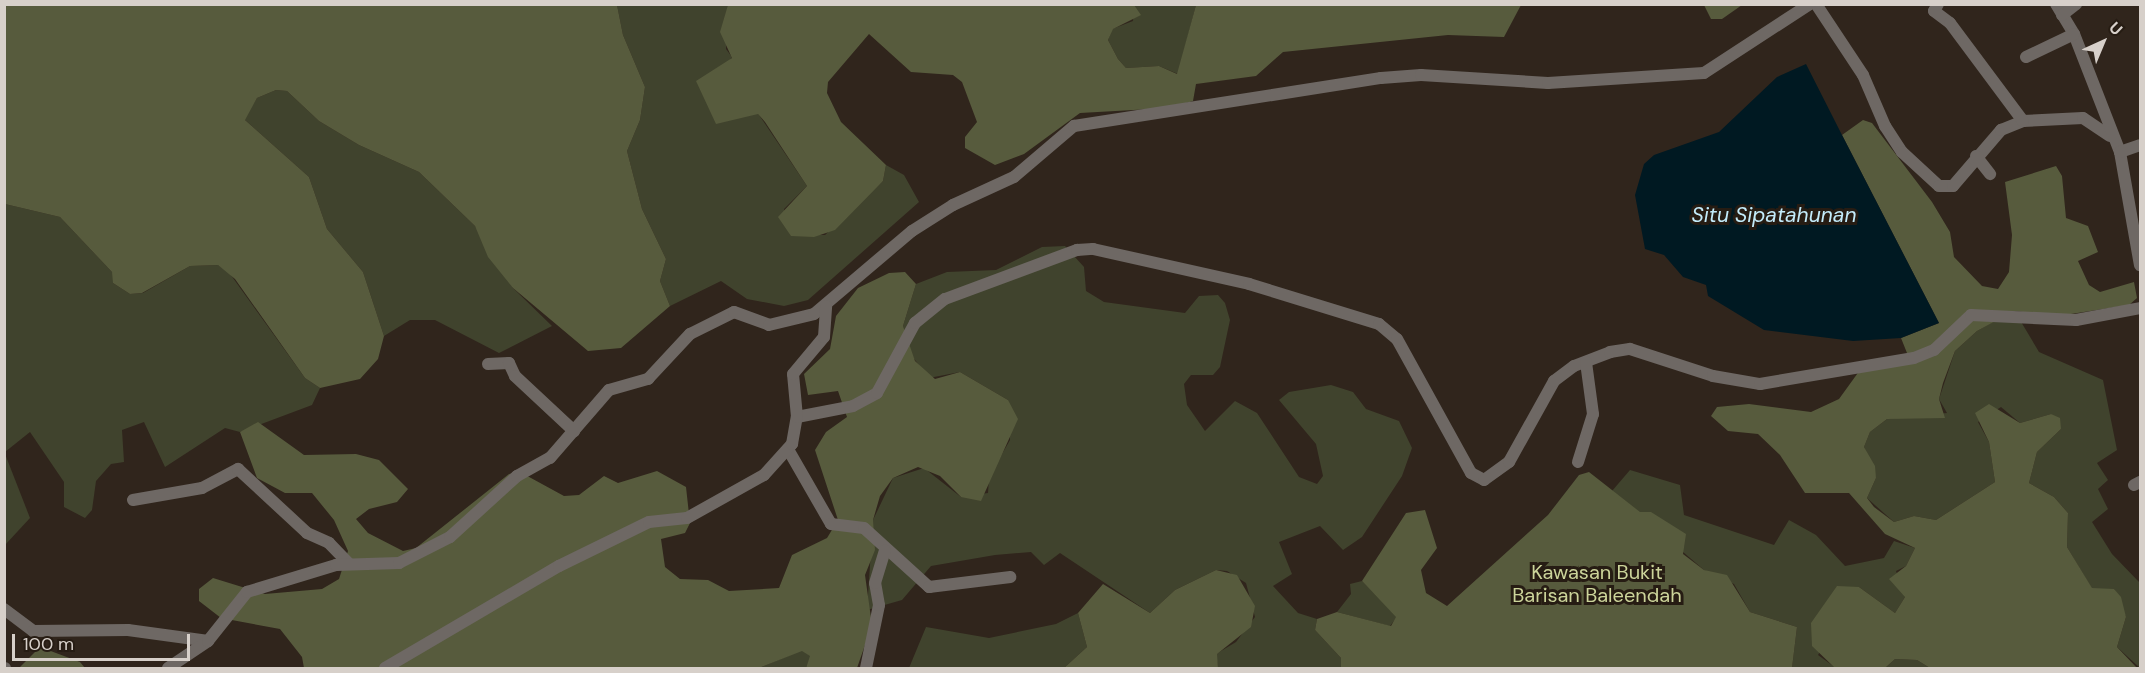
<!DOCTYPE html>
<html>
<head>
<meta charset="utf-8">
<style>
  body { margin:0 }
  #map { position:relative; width:2145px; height:673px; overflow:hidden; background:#30251c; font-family:"DM Sans",sans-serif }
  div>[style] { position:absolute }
  .green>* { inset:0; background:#40432d }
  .forest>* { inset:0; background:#575b3d }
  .water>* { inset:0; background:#001922 }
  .street>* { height:12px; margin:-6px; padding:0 6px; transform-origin:6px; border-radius:6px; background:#6e6864 }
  span { translate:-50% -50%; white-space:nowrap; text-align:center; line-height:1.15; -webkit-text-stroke:6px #261c13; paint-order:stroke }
  .park-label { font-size:20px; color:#ccd49a }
  .water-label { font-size:21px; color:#c3ebfa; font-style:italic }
  .frame { position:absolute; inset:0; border:6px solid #d7d0ca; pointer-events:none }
  .north { position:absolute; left:2073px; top:12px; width:60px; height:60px; -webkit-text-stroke:4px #261c13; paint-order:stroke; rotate:44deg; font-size:16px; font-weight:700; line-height:24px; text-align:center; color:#d7d0ca }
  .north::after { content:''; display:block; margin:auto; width:21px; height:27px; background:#d7d0ca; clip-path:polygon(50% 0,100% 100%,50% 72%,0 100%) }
  .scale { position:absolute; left:12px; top:634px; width:178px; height:27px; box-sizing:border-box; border:3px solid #d7d0ca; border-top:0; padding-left:8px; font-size:18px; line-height:21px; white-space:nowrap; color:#d7d0ca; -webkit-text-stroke:4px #261c13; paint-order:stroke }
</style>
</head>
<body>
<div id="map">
  <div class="green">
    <div style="clip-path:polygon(617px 5px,728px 5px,726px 49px,732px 57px,726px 66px,807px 186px,784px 209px,791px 235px,825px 235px,883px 181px,886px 165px,904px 175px,919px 202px,808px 300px,784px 306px,747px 299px,721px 281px,670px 306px,660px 281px,666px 259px,642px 209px,627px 151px,640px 120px,645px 87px,623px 35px)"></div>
    <div style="clip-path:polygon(1134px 5px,1196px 5px,1178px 74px,1159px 66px,1126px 68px,1118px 59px,1108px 40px,1112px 29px,1133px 21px)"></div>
    <div style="clip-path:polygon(276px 90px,287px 91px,319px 121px,359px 145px,419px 172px,475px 226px,513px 288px,552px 326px,499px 353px,435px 320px,410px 320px,384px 336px,363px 272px,327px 229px,309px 177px,244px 119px,257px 98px)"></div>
    <div style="clip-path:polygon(5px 204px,60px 217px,113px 273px,113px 283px,130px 294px,143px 293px,190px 266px,218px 265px,228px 271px,305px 378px,320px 388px,312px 405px,240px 432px,225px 428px,165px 467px,144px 422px,122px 430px,124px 462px,111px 464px,96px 481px,92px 510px,85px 518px,64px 507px,64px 482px,30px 432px,5px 452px)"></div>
    <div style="clip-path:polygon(1065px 246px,1084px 267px,1086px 291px,1104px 302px,1185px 313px,1199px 296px,1218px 295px,1225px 303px,1230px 320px,1220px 367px,1213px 375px,1191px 375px,1184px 384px,1187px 405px,1205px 431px,1235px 401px,1257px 413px,1299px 477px,1317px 484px,1323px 476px,1316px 444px,1279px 400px,1289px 392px,1331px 385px,1353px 392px,1366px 409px,1399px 421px,1412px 448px,1402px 476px,1362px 537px,1343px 550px,1320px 526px,1279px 542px,1292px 574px,1273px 586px,1298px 613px,1317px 619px,1315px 630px,1341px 658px,1341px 668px,1218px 668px,1216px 654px,1236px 642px,1255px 617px,1246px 583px,1227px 571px,1216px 570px,1175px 590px,1150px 613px,1060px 553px,1044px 565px,1031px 552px,995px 555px,931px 566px,902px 600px,867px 610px,873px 520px,893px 478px,924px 468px,961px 497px,988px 493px,989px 477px,1010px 440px,1008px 400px,960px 372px,929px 378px,908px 351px,903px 326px,916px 284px,947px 272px,996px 270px,1042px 247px)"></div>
    <div style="clip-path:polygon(2014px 310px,2039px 352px,2103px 380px,2117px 450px,2097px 463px,2108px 480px,2098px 489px,2108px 509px,2092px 522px,2112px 554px,2140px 583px,2140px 668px,2117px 647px,2126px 617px,2114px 589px,2092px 589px,2067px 547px,2068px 513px,2054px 497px,2029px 483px,2037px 452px,2061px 429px,2051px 414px,2020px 423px,2001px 407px,1978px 422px,1989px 442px,1995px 482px,1936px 520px,1914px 516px,1894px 522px,1867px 498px,1876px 478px,1864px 447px,1870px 432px,1887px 419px,1947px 413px,1939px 399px,1955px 351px,1977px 331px)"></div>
    <div style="clip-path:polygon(5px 454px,30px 518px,5px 545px,4px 545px)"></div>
    <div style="clip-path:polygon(1630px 470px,1680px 485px,1684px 515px,1774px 545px,1789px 520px,1816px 535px,1845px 566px,1884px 558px,1894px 541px,1915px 548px,1906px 566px,1896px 571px,1905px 597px,1895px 613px,1859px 587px,1818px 655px,1836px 668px,1792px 668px,1797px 627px,1750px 612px,1734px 584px,1704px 570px,1612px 491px)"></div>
    <div style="clip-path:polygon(1362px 581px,1397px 617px,1390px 626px,1337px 612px,1351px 594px,1350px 584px)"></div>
    <div style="clip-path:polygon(1078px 613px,1087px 647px,1064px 668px,909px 668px,926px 627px,989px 638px,1056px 624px)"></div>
    <div style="clip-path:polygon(802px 650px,811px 656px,806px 668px,759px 668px)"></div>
    <div style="clip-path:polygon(1895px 659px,1917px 660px,1930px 668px,1885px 668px)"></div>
  </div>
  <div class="forest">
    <div style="clip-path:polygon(5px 4px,617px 5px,623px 35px,645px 87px,640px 120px,627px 151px,642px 209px,666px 259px,660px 281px,670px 306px,621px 348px,588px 351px,513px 288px,488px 257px,475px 226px,419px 172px,359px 145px,319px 121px,287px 91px,276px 90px,257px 98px,245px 120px,309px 177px,327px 229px,363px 272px,384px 336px,378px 359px,360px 379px,320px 388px,305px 378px,235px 279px,218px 265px,190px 266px,142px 293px,130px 294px,113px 283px,112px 272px,60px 217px,5px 204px)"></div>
    <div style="clip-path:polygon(728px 5px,1134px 5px,1141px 15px,1113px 29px,1108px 40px,1118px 59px,1126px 68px,1159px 66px,1177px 74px,1196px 5px,1521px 5px,1504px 37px,1448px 35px,1283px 52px,1256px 76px,1196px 84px,1193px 101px,1169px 108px,1080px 113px,1024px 154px,995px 165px,965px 148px,965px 137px,977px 122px,962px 82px,953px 75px,911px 72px,869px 34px,828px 82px,827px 93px,841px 122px,886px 165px,883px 181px,835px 230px,814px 237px,791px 236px,778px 217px,807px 186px,765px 122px,758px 114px,716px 124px,696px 81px,732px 58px,720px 32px)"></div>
    <div style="clip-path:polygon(1704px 5px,1742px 5px,1722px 19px,1711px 19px)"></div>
    <div style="clip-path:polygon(1863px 120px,1872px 123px,1932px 202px,1950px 232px,1954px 257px,1982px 286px,1998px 289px,2009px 272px,2012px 235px,2005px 182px,2056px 166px,2062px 176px,2066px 218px,2088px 226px,2098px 252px,2078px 261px,2089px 285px,2100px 292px,2134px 282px,2137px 298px,2129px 305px,2058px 316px,2014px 311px,1977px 331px,1955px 351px,1943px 383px,1939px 399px,1945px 418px,1887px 419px,1870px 432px,1864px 447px,1875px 466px,1876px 478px,1867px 498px,1874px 507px,1894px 522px,1914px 516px,1936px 520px,1995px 482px,1989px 442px,1975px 413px,1989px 404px,2020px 423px,2051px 414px,2060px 418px,2061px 429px,2037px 452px,2029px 483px,2054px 497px,2068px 513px,2067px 547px,2092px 588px,2114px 589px,2121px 597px,2126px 617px,2117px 647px,2137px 668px,1930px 668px,1917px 660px,1895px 659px,1885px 668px,1835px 668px,1812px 646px,1811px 623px,1837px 586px,1859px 587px,1895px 613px,1905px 597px,1889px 579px,1906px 566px,1915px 548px,1885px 534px,1849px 493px,1805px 493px,1780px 455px,1758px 434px,1728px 431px,1711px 416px,1717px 407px,1749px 404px,1811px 412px,1839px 399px,1860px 370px,1911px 363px,1901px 338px,1939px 323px,1842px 135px)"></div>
    <div style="clip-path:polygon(905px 272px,916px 284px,903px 326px,915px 361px,935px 379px,960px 372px,1008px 400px,1018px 419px,981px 501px,961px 497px,940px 476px,918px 467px,893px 478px,880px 496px,873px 520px,875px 550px,865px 575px,872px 625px,857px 668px,806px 668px,810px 656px,802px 651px,759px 668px,304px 668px,302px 657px,280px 629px,221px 618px,199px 601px,199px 589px,213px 578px,265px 594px,322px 589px,339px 579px,348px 551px,334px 520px,312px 493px,285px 493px,257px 478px,240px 432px,258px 422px,304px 455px,356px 454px,379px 460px,408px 489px,397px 502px,369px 509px,356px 519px,368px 533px,403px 551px,416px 548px,509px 474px,520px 472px,564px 496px,579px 495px,604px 476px,618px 483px,657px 471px,686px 487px,690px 523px,685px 533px,661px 539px,665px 567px,680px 579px,708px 580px,729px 591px,779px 588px,792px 555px,827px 538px,838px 520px,815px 450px,826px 432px,847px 417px,838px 391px,808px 395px,804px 374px,830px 349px,836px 316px,858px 288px,889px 273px)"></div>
    <div style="clip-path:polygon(1589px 472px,1640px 512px,1651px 512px,1686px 534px,1683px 554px,1704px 570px,1727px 575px,1750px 612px,1797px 627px,1792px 668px,1341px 668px,1341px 658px,1315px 630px,1317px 619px,1337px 612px,1391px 626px,1396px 617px,1362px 581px,1406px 513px,1425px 510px,1437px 548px,1421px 570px,1426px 593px,1447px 606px,1548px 515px,1579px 475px)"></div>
    <div style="clip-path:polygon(1216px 570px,1237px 575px,1255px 606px,1251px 627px,1217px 654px,1218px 668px,1064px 668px,1087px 647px,1078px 613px,1103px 584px,1150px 613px,1175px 590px)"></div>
    <div style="clip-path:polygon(40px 647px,80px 662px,85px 668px,19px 668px)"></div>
  </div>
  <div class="water">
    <div style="clip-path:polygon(1806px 64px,1842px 135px,1939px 323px,1901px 338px,1853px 341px,1764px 330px,1708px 296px,1706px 285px,1683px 277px,1664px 255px,1645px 249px,1635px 195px,1644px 164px,1654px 155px,1719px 132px,1777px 77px)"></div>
  </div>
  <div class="street">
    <div style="left:1816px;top:4px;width:85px;rotate:56.5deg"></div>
    <div style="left:1863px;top:75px;width:56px;rotate:66.7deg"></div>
    <div style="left:1885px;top:126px;width:31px;rotate:57deg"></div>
    <div style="left:1902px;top:152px;width:50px;rotate:42.6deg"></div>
    <div style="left:1939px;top:186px;width:14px"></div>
    <div style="left:1953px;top:186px;width:74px;rotate:-49.4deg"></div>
    <div style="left:2001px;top:130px;width:24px;rotate:-22deg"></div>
    <div style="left:2023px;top:121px;width:60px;rotate:-2.9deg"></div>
    <div style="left:2083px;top:118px;width:32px;rotate:34deg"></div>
    <div style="left:1938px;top:4px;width:8px;rotate:120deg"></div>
    <div style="left:1934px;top:11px;width:20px;rotate:37deg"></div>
    <div style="left:1950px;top:23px;width:122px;rotate:53.3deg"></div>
    <div style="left:2056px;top:4px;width:35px;rotate:59deg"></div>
    <div style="left:2074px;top:34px;width:127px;rotate:68.7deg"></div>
    <div style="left:2120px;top:152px;width:115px;rotate:80deg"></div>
    <div style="left:2062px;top:15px;width:18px;rotate:-38deg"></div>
    <div style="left:2026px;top:57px;width:53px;rotate:-25.6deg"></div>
    <div style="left:2120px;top:152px;width:21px;rotate:-19deg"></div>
    <div style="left:1976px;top:156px;width:23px;rotate:52deg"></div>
    <div style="left:488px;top:364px;width:21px;rotate:-3deg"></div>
    <div style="left:509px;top:363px;width:14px;rotate:65deg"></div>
    <div style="left:515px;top:376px;width:81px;rotate:43deg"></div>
    <div style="left:797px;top:417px;width:57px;rotate:-11.1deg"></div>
    <div style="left:853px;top:406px;width:27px;rotate:-28deg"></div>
    <div style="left:877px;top:393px;width:80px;rotate:-61.5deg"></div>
    <div style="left:915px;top:323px;width:38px;rotate:-39deg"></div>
    <div style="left:945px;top:299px;width:141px;rotate:-20.4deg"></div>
    <div style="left:1077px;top:250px;width:16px;rotate:-4deg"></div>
    <div style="left:1093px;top:249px;width:160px;rotate:12.6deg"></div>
    <div style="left:1249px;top:284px;width:136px;rotate:17.1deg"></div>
    <div style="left:1379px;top:324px;width:23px;rotate:40deg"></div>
    <div style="left:1397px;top:339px;width:153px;rotate:61.1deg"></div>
    <div style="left:1471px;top:473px;width:15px;rotate:28deg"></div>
    <div style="left:1484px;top:480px;width:31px;rotate:-36deg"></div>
    <div style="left:1509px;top:462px;width:93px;rotate:-60.9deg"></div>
    <div style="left:1554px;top:381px;width:25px;rotate:-37deg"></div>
    <div style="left:1574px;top:366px;width:39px;rotate:-21deg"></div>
    <div style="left:1610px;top:352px;width:20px;rotate:-9deg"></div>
    <div style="left:1630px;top:349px;width:87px;rotate:18deg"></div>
    <div style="left:1713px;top:376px;width:48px;rotate:9.7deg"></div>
    <div style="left:1760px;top:384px;width:156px;rotate:-9.6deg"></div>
    <div style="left:1914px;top:358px;width:22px;rotate:-22deg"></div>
    <div style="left:1934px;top:350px;width:51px;rotate:-43.4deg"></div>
    <div style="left:1971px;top:315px;width:105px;rotate:2.7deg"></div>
    <div style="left:2076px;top:320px;width:65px;rotate:-10.6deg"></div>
    <div style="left:789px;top:451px;width:84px;rotate:60.1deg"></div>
    <div style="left:831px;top:524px;width:33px;rotate:7deg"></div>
    <div style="left:864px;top:528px;width:88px;rotate:42.2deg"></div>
    <div style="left:929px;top:587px;width:82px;rotate:-7deg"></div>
    <div style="left:1578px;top:462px;width:50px;rotate:-72.6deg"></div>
    <div style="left:1593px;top:414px;width:52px;rotate:-97.7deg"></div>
    <div style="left:2134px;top:485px;width:7px;rotate:-27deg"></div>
    <div style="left:133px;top:500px;width:70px;rotate:-9.9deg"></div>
    <div style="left:202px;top:488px;width:41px;rotate:-27.8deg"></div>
    <div style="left:238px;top:469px;width:94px;rotate:42.8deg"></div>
    <div style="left:307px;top:533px;width:24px;rotate:24deg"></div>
    <div style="left:329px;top:543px;width:28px;rotate:46deg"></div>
    <div style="left:4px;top:609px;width:36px;rotate:37deg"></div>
    <div style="left:33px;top:631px;width:95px;rotate:-0.6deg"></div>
    <div style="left:128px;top:630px;width:81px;rotate:7.8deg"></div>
    <div style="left:4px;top:668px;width:1px"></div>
    <div style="left:168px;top:668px;width:48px;rotate:-34deg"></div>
    <div style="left:208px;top:641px;width:63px;rotate:-51.5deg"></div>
    <div style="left:247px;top:592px;width:93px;rotate:-16.9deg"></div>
    <div style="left:336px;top:565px;width:63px;rotate:-1.8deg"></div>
    <div style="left:399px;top:563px;width:57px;rotate:-27deg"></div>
    <div style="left:450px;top:537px;width:91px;rotate:-42.3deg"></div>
    <div style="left:517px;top:476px;width:38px;rotate:-29deg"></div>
    <div style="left:550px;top:458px;width:90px;rotate:-49.1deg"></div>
    <div style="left:609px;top:390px;width:41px;rotate:-15.8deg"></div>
    <div style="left:648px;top:379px;width:62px;rotate:-47deg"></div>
    <div style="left:690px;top:334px;width:49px;rotate:-26.6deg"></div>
    <div style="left:734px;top:312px;width:37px;rotate:20deg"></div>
    <div style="left:769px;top:325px;width:46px;rotate:-13.7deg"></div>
    <div style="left:814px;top:314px;width:128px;rotate:-40.3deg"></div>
    <div style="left:912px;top:231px;width:49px;rotate:-32.4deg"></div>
    <div style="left:953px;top:205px;width:67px;rotate:-24.7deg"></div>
    <div style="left:1014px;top:177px;width:79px;rotate:-40.4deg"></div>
    <div style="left:1074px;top:126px;width:311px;rotate:-8.9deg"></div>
    <div style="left:1381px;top:78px;width:40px;rotate:-4.3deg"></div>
    <div style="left:1421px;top:75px;width:127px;rotate:3.6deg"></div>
    <div style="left:1548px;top:83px;width:156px;rotate:-3.7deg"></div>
    <div style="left:1704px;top:73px;width:126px;rotate:-33.1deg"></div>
    <div style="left:385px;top:668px;width:202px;rotate:-30.4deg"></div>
    <div style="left:559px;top:566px;width:100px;rotate:-26.1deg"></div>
    <div style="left:649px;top:522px;width:38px;rotate:-6deg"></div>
    <div style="left:687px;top:518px;width:88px;rotate:-29.2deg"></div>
    <div style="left:764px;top:475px;width:42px;rotate:-47.9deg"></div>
    <div style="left:792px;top:444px;width:27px;rotate:-80deg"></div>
    <div style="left:797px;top:417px;width:43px;rotate:-95.3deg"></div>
    <div style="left:793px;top:374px;width:48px;rotate:-50deg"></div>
    <div style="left:824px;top:337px;width:31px;rotate:-86deg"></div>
    <div style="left:866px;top:668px;width:64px;rotate:-78.3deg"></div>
    <div style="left:879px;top:605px;width:22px;rotate:-100deg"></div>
    <div style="left:875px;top:583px;width:34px;rotate:-73deg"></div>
  </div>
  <div class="park-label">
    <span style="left:1597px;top:584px">Kawasan Bukit<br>Barisan Baleendah</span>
  </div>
  <div class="water-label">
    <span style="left:1774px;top:215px">Situ Sipatahunan</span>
  </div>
  <div class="frame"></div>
  <div class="north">U</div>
  <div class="scale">100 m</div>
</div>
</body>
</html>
